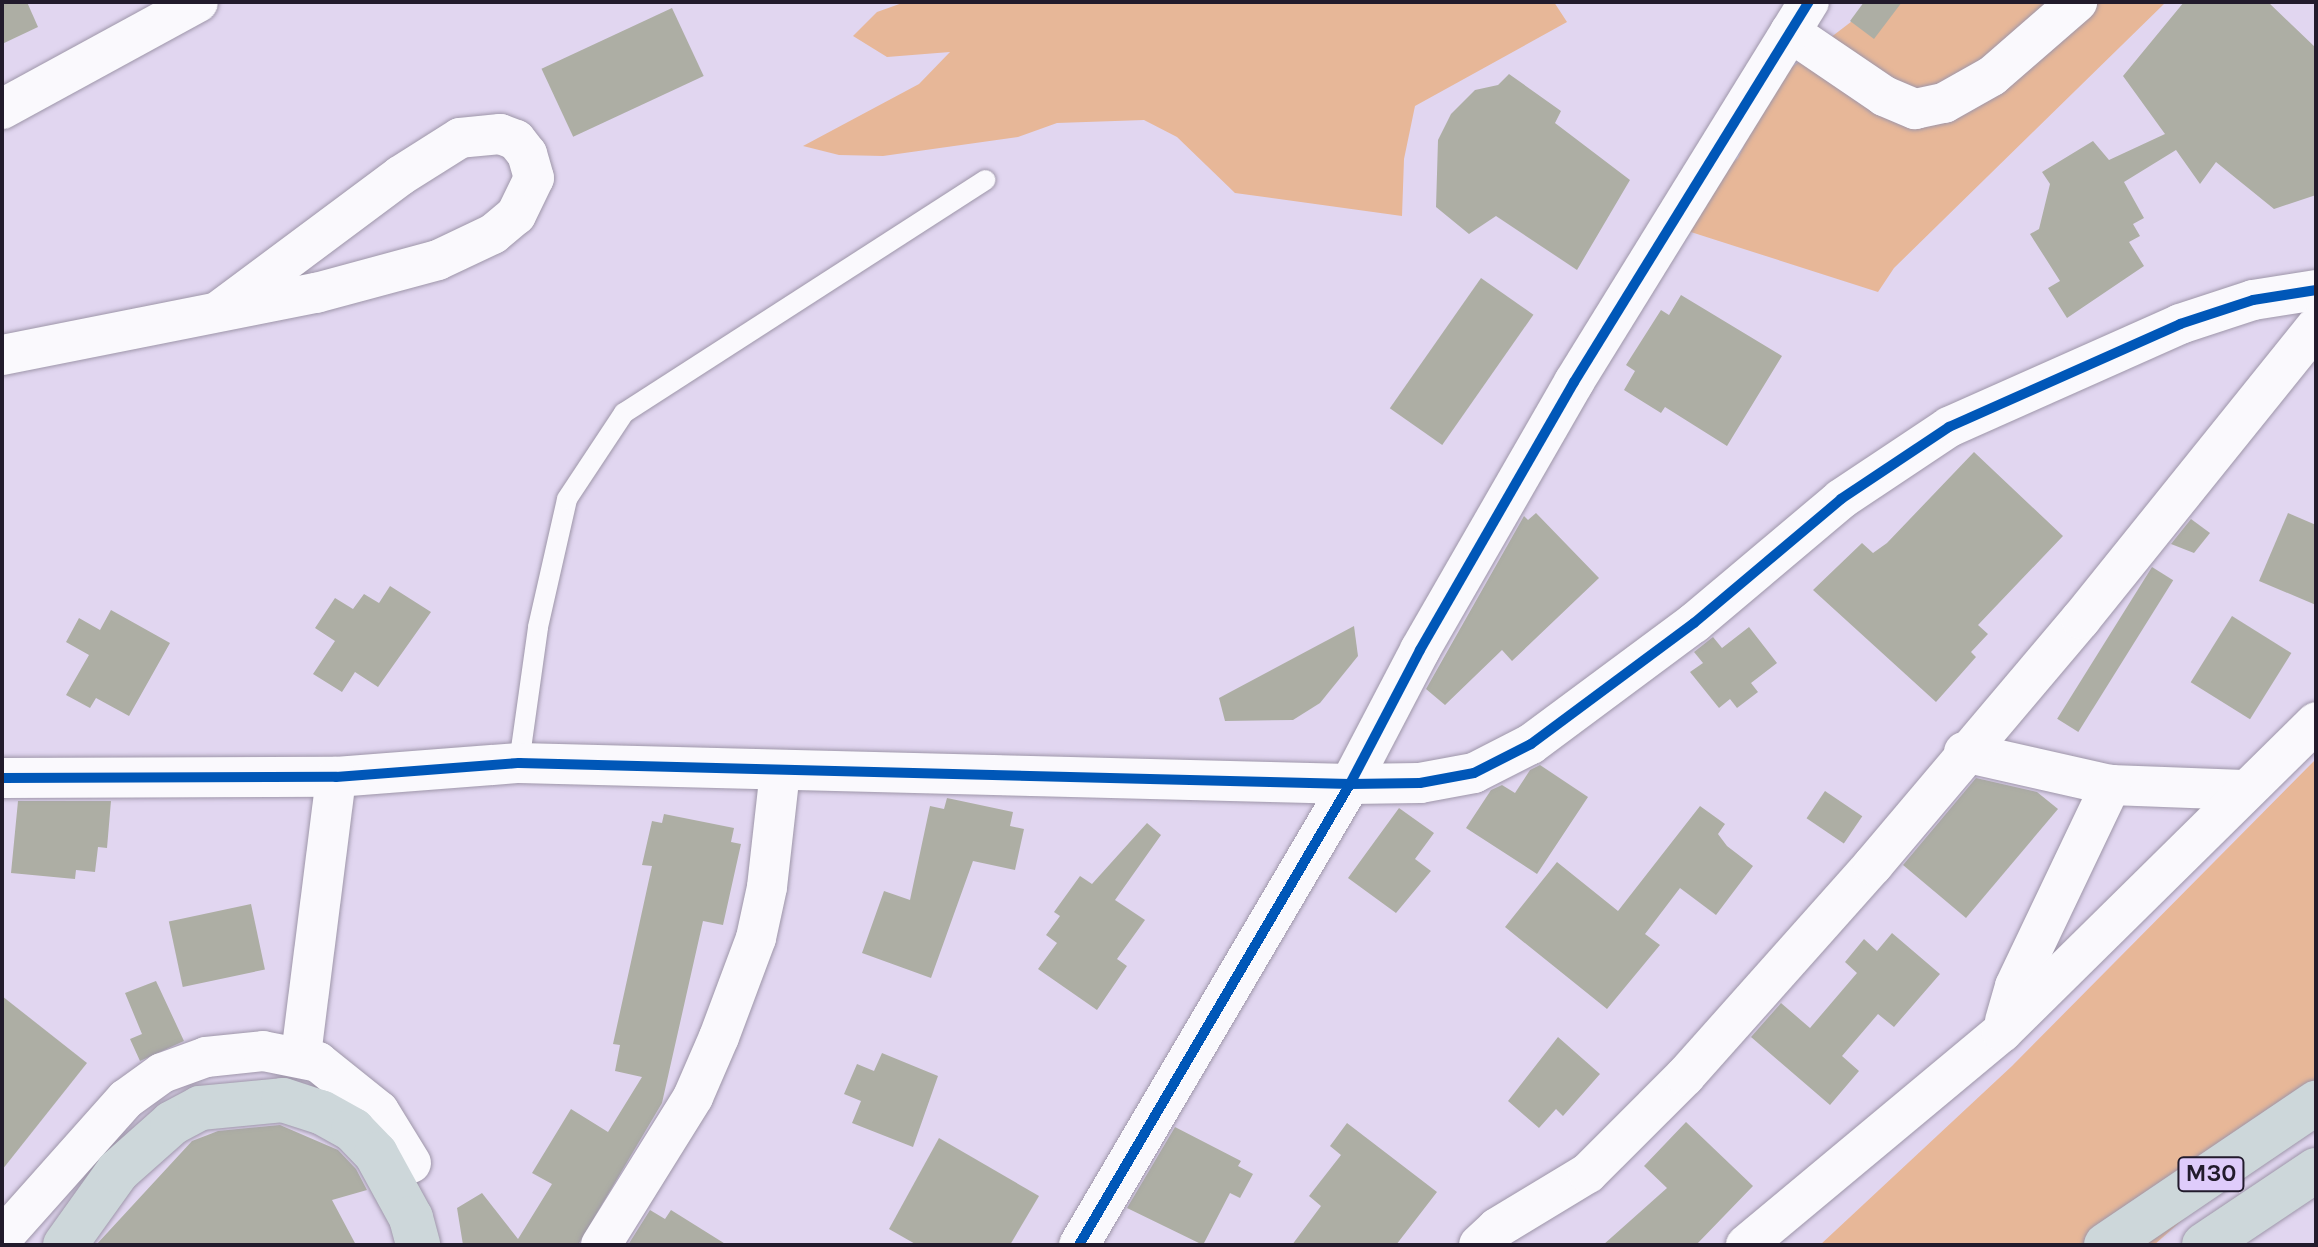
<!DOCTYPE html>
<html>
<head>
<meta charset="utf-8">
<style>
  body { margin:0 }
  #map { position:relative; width:2318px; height:1247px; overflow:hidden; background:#e1d6f0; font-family:Karla,sans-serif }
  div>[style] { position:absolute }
  .green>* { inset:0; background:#e7b798 }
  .building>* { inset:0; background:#adaea4; transform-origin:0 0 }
  .roads { filter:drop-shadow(0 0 2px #9e96a9) drop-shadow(0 0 2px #9e96a9) }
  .service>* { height:20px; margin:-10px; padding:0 10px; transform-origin:10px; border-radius:10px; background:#faf9fd }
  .minor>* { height:40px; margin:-20px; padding:0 20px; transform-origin:20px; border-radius:20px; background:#faf9fd }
  .motorway>* { height:44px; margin:-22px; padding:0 22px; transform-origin:22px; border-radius:22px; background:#cdd7da }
  .cycleway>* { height:10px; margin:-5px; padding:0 5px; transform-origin:5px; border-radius:5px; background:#0057b8 }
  span { translate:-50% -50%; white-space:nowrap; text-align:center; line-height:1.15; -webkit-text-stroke:7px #dfccfb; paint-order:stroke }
  .shield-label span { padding:2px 6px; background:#dfccfb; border:2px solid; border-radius:6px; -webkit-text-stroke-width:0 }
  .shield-label { font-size:24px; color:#221b2c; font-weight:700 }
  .frame { position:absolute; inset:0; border:4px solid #221b2c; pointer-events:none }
</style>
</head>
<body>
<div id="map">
  <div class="green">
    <div style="clip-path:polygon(905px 2px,1554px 2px,1567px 22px,1415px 106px,1404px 159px,1402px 216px,1235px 193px,1177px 137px,1144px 120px,1057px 123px,1018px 137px,883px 156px,839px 155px,803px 146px,919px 84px,950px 52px,887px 57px,853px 36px,877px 12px)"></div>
    <div style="clip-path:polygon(1877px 2px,2166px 2px,1894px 268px,1878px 292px,1669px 225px,1738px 158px,1775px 80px)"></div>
    <div style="clip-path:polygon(2316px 759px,2316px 1102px,2154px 1245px,1820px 1245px,2012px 1066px)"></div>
  </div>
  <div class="building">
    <div style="clip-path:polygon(2px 2px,27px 2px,38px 27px,2px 44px)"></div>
    <div style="clip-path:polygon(1864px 2px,1902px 2px,1874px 39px,1850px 21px)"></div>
    <div style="clip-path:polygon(2184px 2px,2268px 2px,2316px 48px,2316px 195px,2274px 209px,2216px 162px,2200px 184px,2176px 150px,2124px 182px,2144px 218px,2133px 224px,2140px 236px,2129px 242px,2144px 266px,2067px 318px,2048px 288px,2060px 281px,2030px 234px,2039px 229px,2050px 184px,2042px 172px,2093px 141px,2109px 160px,2165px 134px,2123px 76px)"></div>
    <div style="left:672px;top:8px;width:75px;height:144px;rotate:65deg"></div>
    <div style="clip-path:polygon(1509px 74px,1561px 111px,1555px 123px,1630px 180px,1577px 270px,1496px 216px,1469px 234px,1436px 207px,1438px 140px,1451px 114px,1475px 90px,1498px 85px)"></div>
    <div style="left:1481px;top:278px;width:64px;height:159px;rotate:35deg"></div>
    <div style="clip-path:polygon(1681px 295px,1782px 356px,1727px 446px,1665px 407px,1661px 413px,1624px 390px,1635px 371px,1626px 365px,1661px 310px,1669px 315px)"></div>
    <div style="clip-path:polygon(1974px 452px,2063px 536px,1978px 625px,1988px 634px,1971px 652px,1976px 657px,1936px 702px,1813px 590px,1862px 543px,1873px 553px,1887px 543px)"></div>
    <div style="clip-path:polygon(1536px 513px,1599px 578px,1512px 661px,1502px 650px,1445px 705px,1426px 689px,1524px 516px,1528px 520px)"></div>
    <div style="clip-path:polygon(2288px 513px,2316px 525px,2316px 605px,2259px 581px)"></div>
    <div style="clip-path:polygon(2191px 519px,2210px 533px,2194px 553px,2171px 544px)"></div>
    <div style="left:2152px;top:567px;width:25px;height:179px;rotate:32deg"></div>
    <div style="clip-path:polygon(390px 586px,431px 612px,378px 687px,355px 672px,342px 692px,313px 674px,335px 641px,315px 628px,335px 598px,353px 609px,364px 594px,379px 603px)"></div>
    <div style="clip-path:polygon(111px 610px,170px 643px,129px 716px,96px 698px,90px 708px,66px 695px,89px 655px,66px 642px,79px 618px,100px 630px)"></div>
    <div style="left:2232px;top:616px;width:70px;height:78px;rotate:32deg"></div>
    <div style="clip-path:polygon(1354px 626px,1358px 656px,1320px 703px,1293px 720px,1225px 721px,1219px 698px)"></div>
    <div style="clip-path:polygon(1749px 627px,1777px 663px,1751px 683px,1758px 692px,1737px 708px,1730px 699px,1719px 708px,1690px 672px,1703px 663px,1694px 652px,1713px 637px,1722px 648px)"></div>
    <div style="clip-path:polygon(1540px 765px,1588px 797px,1537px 874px,1466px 828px,1491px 790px,1502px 785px,1515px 793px,1530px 770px)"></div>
    <div style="clip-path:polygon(1976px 778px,2037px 792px,2058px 809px,1966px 918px,1903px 865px)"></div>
    <div style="left:1825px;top:791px;width:45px;height:33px;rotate:34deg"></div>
    <div style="clip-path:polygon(947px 798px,1013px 812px,1010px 826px,1024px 829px,1015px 870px,973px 861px,931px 978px,862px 953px,884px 891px,910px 900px,930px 806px,944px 809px)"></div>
    <div style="clip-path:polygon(18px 801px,111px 801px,107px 848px,98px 847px,95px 872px,76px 870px,75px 879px,11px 873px)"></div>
    <div style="clip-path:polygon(1700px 806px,1725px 824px,1718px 834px,1727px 846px,1753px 866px,1716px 915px,1680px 888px,1645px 934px,1660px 945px,1607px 1009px,1505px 927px,1557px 862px,1618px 911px)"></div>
    <div style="clip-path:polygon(1399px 808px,1434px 833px,1415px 859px,1431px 871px,1396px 913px,1348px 878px)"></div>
    <div style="clip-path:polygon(664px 814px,734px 828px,731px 842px,741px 844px,723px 925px,703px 921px,662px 1103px,578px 1245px,463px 1245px,457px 1208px,482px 1193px,518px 1239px,552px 1184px,532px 1173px,571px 1109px,608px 1132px,642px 1077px,615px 1071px,620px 1045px,613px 1044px,652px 866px,642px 865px,652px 821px,662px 823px)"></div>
    <div style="clip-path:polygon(1147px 823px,1161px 835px,1115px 900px,1145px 920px,1117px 959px,1127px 966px,1097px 1010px,1038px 969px,1057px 943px,1046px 935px,1060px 916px,1054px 912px,1080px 876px,1092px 884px)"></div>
    <div style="left:251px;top:904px;width:67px;height:84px;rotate:78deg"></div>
    <div style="clip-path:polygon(1892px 933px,1940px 974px,1894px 1027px,1878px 1014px,1842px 1056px,1859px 1071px,1830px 1105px,1751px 1037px,1781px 1003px,1810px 1028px,1857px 973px,1845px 962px,1864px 939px,1877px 951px)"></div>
    <div style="clip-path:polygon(156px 981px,184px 1041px,140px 1061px,130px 1039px,142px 1034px,125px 993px)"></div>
    <div style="clip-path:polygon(2px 996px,87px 1063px,2px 1170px)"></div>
    <div style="clip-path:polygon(1558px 1037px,1600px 1074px,1563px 1116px,1556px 1109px,1539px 1128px,1508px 1101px)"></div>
    <div style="clip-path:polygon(882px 1053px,938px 1076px,913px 1147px,852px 1123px,861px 1101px,844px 1094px,857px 1064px,874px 1071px)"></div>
    <div style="clip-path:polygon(1686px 1122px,1753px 1186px,1696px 1245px,1603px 1245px,1667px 1188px,1644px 1166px)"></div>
    <div style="clip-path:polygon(1347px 1123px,1437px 1192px,1396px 1245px,1292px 1245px,1321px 1206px,1309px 1196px,1341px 1155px,1330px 1146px)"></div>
    <div style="clip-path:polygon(280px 1125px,338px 1150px,356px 1169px,367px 1190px,332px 1200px,356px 1245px,96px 1245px,192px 1141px,218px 1131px)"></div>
    <div style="clip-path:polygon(1175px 1127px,1241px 1161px,1238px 1166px,1253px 1174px,1240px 1198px,1230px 1193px,1203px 1245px,1127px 1208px)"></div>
    <div style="clip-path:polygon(939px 1138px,1039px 1196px,1010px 1245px,917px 1245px,889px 1229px)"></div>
    <div style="clip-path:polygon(650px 1210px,665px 1219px,671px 1210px,727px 1245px,628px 1245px)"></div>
  </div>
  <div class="roads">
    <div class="service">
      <div style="left:519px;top:763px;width:137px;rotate:-82deg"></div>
      <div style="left:538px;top:627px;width:131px;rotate:-77.2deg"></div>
      <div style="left:567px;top:499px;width:103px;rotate:-56.5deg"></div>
      <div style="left:624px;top:413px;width:430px;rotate:-32.8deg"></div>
    </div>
    <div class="minor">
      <div style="left:1790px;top:32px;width:114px;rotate:34.2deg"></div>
      <div style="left:1884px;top:96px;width:34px;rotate:23deg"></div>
      <div style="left:1915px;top:109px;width:30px;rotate:-12deg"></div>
      <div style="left:1944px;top:103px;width:55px;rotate:-29.4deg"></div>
      <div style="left:1992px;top:76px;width:113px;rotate:-41deg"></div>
      <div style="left:2px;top:109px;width:223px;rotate:-28.6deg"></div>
      <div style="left:2px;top:355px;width:320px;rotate:-11.2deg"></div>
      <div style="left:316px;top:293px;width:126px;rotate:-15.1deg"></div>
      <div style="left:438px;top:260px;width:61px;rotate:-25.3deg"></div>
      <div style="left:493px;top:234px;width:30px;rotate:-40deg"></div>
      <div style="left:516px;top:215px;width:41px;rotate:-64.1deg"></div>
      <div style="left:534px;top:178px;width:25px;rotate:-106deg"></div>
      <div style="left:527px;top:154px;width:18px;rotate:-128deg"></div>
      <div style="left:516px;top:140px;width:17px;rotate:-159deg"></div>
      <div style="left:500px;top:134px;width:40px;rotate:174.3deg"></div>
      <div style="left:460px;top:138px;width:71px;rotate:147.7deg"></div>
      <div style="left:400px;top:176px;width:226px;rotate:143.3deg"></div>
      <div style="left:1964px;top:752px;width:151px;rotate:12.7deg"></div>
      <div style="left:2111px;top:785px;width:133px;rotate:2.2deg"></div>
      <div style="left:2px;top:778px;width:334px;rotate:-0.2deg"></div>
      <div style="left:336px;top:777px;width:184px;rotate:-4.4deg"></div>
      <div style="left:519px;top:763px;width:831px;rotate:1.45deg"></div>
      <div style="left:1350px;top:784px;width:151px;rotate:-62.4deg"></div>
      <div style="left:1420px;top:650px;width:309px;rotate:-60.1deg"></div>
      <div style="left:1574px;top:382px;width:447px;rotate:-58.3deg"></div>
      <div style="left:2005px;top:1021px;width:36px;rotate:-74deg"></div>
      <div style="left:2015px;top:986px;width:223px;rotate:-64.5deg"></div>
      <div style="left:301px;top:1055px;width:280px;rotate:-82.8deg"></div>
      <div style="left:2px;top:1238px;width:186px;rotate:-48.3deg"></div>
      <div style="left:126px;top:1099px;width:44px;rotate:-35.8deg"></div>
      <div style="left:162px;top:1073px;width:47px;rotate:-20deg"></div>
      <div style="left:206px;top:1057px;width:57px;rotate:-6deg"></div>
      <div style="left:263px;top:1051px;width:56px;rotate:11.3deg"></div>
      <div style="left:318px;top:1062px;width:78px;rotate:38.8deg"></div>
      <div style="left:379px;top:1111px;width:61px;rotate:58.4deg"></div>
      <div style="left:601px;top:1245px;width:174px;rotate:-58.1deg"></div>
      <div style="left:693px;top:1097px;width:65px;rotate:-66.6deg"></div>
      <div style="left:719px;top:1037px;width:106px;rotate:-69.5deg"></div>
      <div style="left:756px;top:938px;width:52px;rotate:-77.8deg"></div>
      <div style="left:767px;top:887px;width:116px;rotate:-83.6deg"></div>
      <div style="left:1079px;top:1245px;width:535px;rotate:-59.55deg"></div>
      <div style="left:1350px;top:784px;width:70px;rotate:-0.8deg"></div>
      <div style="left:1420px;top:783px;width:55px;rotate:-10.5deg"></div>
      <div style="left:1474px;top:773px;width:64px;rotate:-27deg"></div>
      <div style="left:1531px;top:744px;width:203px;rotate:-36.6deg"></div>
      <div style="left:1694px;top:623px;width:192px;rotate:-40.1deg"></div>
      <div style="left:1841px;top:499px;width:130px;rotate:-33.7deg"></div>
      <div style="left:1949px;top:427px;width:253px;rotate:-24deg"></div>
      <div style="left:2180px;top:324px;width:77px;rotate:-18.2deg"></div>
      <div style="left:2253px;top:300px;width:64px;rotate:-9deg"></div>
      <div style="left:1479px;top:1245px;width:25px;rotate:-43deg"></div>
      <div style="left:1497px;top:1228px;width:106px;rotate:-31.1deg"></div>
      <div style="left:1588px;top:1173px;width:137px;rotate:-45deg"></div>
      <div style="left:1685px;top:1076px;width:283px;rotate:-48.3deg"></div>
      <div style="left:1873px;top:865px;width:322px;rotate:-49.8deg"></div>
      <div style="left:2081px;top:619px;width:375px;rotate:-51.2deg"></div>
      <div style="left:1746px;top:1245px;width:333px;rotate:-39.8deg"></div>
      <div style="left:2002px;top:1032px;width:441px;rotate:-44.6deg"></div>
    </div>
    <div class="motorway">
      <div style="left:65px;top:1245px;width:91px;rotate:-54.4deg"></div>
      <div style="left:118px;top:1171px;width:72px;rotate:-41.6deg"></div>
      <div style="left:172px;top:1123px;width:32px;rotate:-28deg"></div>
      <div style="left:200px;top:1108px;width:83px;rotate:-5.5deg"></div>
      <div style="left:283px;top:1100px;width:40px;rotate:18deg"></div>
      <div style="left:321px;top:1112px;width:37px;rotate:29deg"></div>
      <div style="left:353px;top:1130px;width:33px;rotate:46deg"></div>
      <div style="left:376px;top:1154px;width:73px;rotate:61.3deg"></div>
      <div style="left:411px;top:1218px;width:28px;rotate:75deg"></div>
      <div style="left:2106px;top:1245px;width:254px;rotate:-34.1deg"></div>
      <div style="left:2204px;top:1245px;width:135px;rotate:-33.8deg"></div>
    </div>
  </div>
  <div class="cycleway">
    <div style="left:2px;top:778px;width:334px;rotate:-0.2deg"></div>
    <div style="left:336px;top:777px;width:184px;rotate:-4.4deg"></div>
    <div style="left:519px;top:763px;width:831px;rotate:1.45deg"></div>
    <div style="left:1350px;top:784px;width:151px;rotate:-62.4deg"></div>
    <div style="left:1420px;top:650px;width:309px;rotate:-60.1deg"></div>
    <div style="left:1574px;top:382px;width:447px;rotate:-58.3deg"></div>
    <div style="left:1079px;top:1245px;width:535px;rotate:-59.55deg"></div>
    <div style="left:1350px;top:784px;width:70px;rotate:-0.8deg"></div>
    <div style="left:1420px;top:783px;width:55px;rotate:-10.5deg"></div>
    <div style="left:1474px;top:773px;width:64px;rotate:-27deg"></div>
    <div style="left:1531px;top:744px;width:203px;rotate:-36.6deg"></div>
    <div style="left:1694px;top:623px;width:192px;rotate:-40.1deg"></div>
    <div style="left:1841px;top:499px;width:130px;rotate:-33.7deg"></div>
    <div style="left:1949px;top:427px;width:253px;rotate:-24deg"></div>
    <div style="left:2180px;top:324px;width:77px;rotate:-18.2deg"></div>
    <div style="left:2253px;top:300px;width:64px;rotate:-9deg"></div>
  </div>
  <div class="shield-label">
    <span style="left:2211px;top:1174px">M30</span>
  </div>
  <div class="frame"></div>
</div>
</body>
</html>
